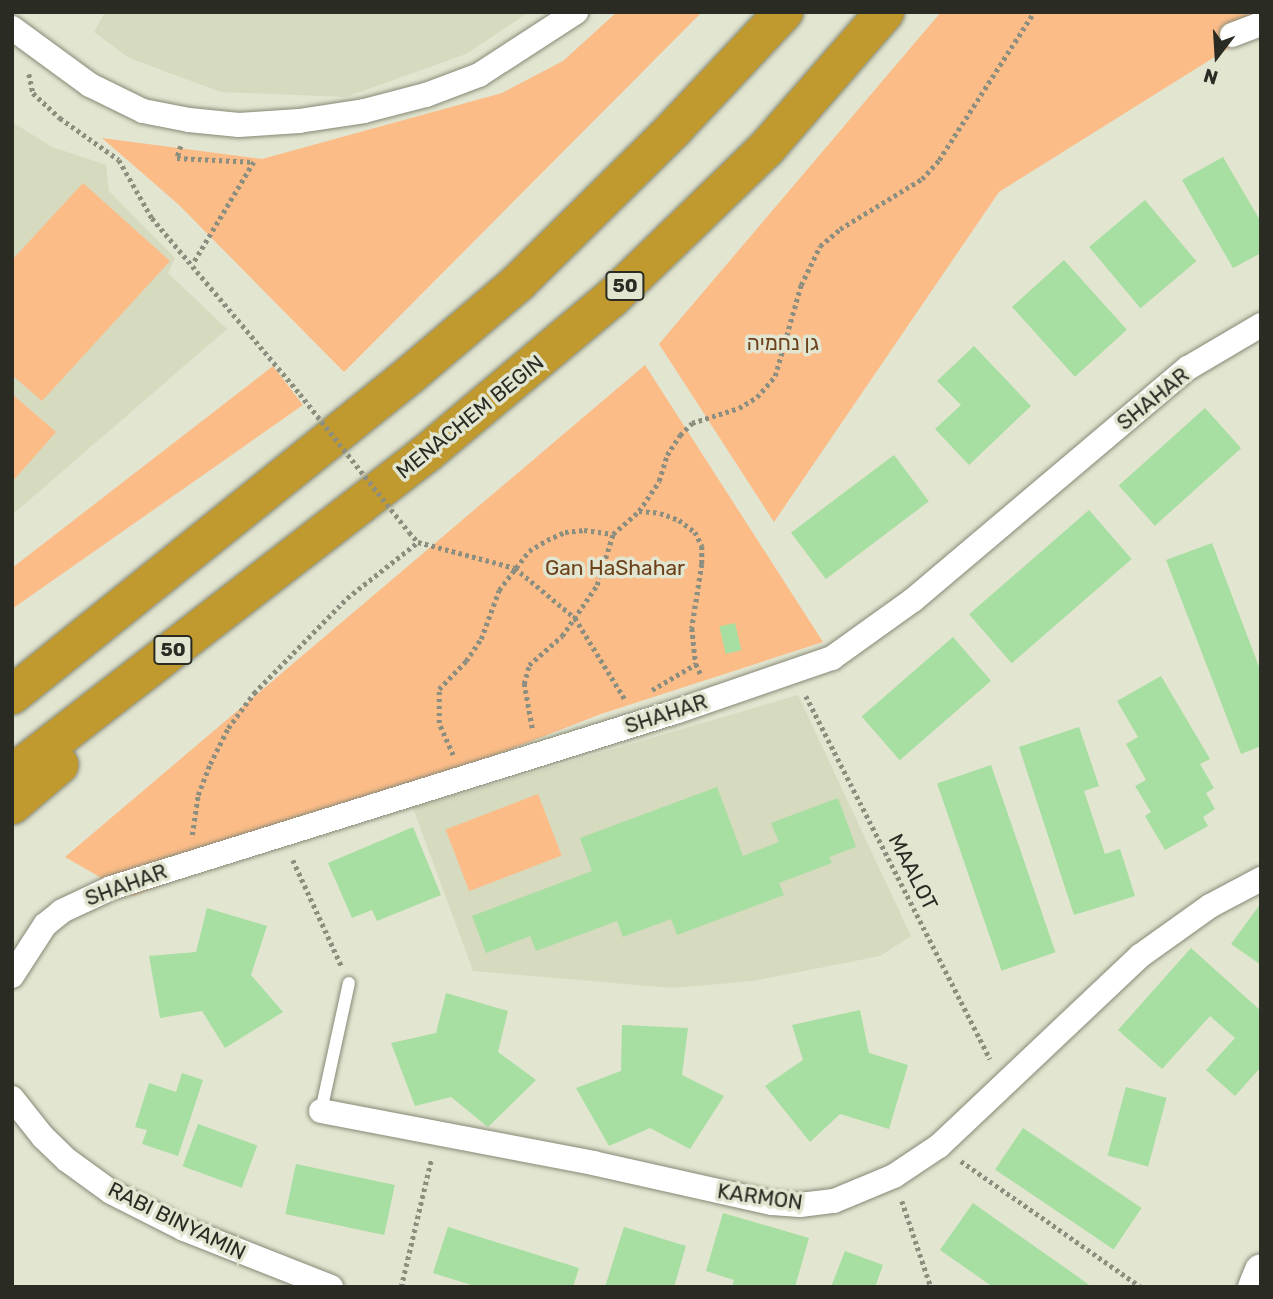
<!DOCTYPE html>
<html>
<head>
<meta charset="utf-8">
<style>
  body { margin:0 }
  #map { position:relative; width:1273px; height:1299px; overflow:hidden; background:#e2e5d0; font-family:Rubik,"Noto Sans Hebrew",sans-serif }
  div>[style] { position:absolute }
  .built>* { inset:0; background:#d6dabf }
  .green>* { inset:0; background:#fbbc88; transform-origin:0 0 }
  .building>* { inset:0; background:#a7dea1; transform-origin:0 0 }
  .path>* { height:4.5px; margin-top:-2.25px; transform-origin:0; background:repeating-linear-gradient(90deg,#8c8e7f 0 3.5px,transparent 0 7px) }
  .roads { filter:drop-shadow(0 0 2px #868976) drop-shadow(0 0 2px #868976) }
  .lane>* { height:12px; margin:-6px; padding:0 6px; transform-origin:6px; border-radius:6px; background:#fff }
  .street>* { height:24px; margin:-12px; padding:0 12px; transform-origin:12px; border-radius:12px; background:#fff }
  .secondary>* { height:33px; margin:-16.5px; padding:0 16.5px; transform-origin:16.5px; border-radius:16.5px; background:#fff }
  .highway>* { height:38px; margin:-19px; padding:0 19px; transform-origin:19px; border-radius:19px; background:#c0992f }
  .path-bridge>* { height:4.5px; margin-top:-2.25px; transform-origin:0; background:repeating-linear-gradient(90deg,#8c8e7f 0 3.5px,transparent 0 7px) }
  span { translate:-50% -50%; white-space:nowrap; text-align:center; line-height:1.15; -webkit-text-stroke:7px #e2e5d0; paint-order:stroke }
  .shield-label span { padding:2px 5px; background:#e2e5d0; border:2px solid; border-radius:5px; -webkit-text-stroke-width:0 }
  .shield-label { font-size:19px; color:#2a2b23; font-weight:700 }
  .park-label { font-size:21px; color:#6c421c }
  .street-label { font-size:21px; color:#2a2b23 }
  .frame { position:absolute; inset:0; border:14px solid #2a2b23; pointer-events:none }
  .north { position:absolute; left:1182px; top:21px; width:70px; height:70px; -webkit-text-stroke:5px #e2e5d0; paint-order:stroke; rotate:197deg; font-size:19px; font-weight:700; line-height:28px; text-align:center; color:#2a2b23 }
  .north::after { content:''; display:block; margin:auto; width:24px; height:32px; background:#2a2b23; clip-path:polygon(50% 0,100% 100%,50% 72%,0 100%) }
</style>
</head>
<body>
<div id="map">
  <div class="built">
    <div style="clip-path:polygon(105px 12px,529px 12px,466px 54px,346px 97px,221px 92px,129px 58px,94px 32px)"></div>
    <div style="clip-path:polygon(12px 122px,52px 147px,106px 165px,109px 191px,175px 258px,168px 273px,227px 329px,12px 515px)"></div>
    <div style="clip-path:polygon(798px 695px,911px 936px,880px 956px,753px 981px,672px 988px,473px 971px,413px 808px)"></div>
  </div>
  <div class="green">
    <div style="clip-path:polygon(617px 12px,702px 12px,344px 372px,179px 205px,102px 138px,262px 159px,502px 93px,563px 61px)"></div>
    <div style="clip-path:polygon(941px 12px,1261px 12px,1261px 28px,999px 192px,774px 522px,659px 344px)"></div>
    <div style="clip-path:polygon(83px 183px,170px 261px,42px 401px,12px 375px,12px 260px)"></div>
    <div style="clip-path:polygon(645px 365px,823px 642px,601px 714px,133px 896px,65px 857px)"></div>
    <div style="clip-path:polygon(273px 366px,303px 405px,12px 609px,12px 568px)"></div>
    <div style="clip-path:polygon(12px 394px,56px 432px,12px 482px)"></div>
    <div style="left:538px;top:794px;width:66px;height:99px;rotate:69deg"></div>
  </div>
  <div class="building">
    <div style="clip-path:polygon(1223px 157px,1261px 222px,1261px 253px,1233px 268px,1182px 180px)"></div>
    <div style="left:1145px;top:200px;width:80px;height:73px;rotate:50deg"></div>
    <div style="left:1064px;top:260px;width:94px;height:70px;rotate:48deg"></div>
    <div style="clip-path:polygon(974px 346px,1031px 406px,969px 465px,935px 429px,961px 405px,937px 381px)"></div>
    <div style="left:1205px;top:408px;width:54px;height:116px;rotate:48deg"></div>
    <div style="left:894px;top:455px;width:58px;height:129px;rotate:53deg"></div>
    <div style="left:1089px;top:510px;width:65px;height:159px;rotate:49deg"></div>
    <div style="clip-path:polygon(1212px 543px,1261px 672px,1261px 746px,1241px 754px,1166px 560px)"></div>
    <div style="left:735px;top:623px;width:28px;height:16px;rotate:77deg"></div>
    <div style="left:953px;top:637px;width:58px;height:121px;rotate:49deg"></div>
    <div style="clip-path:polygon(1161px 676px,1210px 759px,1200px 764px,1214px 788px,1206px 793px,1215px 809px,1203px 817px,1208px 826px,1165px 850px,1145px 816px,1151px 812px,1135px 786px,1146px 780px,1126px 744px,1138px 737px,1117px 701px)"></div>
    <div style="clip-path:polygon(1079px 727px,1099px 786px,1084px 791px,1105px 854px,1120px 849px,1135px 896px,1074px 915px,1019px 747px)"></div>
    <div style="left:991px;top:765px;width:198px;height:57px;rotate:71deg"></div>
    <div style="clip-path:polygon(717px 787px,743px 856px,779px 842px,771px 823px,838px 798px,856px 847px,829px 857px,832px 863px,779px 883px,784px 895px,677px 935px,671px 919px,623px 937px,617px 921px,536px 951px,530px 936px,486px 953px,472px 916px,592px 871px,580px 838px)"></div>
    <div style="clip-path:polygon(413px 827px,441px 895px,377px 921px,372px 910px,352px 918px,328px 863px)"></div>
    <div style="clip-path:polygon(1261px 903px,1261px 965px,1231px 944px)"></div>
    <div style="clip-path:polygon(207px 908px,267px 926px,251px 975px,283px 1012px,225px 1048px,202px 1011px,160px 1018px,149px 956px,196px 952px)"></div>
    <div style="clip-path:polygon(1191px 948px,1261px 1011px,1261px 1067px,1235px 1096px,1206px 1070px,1235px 1038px,1210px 1016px,1162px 1069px,1118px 1030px)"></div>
    <div style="clip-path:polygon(446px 993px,508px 1011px,498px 1052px,536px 1080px,488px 1127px,451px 1097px,415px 1106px,391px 1043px,436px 1033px)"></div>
    <div style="clip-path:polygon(860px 1010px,869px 1053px,908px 1065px,889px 1129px,840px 1114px,810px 1142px,765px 1086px,803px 1060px,792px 1025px)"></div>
    <div style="clip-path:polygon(622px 1025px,688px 1028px,682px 1075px,724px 1096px,690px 1149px,650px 1128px,609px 1146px,576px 1088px,621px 1071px)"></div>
    <div style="clip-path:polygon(182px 1073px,203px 1080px,178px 1156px,142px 1144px,147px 1130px,135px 1127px,149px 1083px,176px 1092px)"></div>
    <div style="left:1126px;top:1087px;width:42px;height:71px;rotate:15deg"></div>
    <div style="left:198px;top:1124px;width:63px;height:45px;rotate:20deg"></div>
    <div style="left:1023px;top:1128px;width:143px;height:50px;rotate:34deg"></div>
    <div style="left:296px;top:1164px;width:101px;height:51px;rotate:12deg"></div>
    <div style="clip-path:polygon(973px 1203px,1074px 1274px,1092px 1287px,993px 1287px,940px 1250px)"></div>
    <div style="clip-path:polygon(723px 1213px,809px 1238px,795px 1287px,732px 1287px,734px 1280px,706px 1271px)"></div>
    <div style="clip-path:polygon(448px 1227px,579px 1268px,573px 1287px,478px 1287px,433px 1273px)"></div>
    <div style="clip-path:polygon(624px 1227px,686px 1246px,674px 1287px,605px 1287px)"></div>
    <div style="clip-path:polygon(845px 1251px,883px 1265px,875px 1287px,831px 1287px)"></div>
  </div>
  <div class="path">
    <div style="left:29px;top:74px;width:19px;rotate:78deg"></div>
    <div style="left:33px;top:93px;width:37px;rotate:43deg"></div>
    <div style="left:60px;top:118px;width:72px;rotate:35.4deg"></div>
    <div style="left:119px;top:160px;width:67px;rotate:60.4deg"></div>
    <div style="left:152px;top:218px;width:230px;rotate:49.9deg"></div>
    <div style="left:181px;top:146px;width:13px;rotate:108deg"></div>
    <div style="left:177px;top:158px;width:77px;rotate:3deg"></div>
    <div style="left:254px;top:162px;width:119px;rotate:120.9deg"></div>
    <div style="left:639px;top:511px;width:21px;rotate:5deg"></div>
    <div style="left:660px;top:513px;width:20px;rotate:20deg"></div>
    <div style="left:679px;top:520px;width:20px;rotate:37deg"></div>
    <div style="left:695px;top:532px;width:16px;rotate:63deg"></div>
    <div style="left:702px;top:546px;width:18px;rotate:90deg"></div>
    <div style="left:702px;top:564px;width:65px;rotate:98.9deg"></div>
    <div style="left:692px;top:628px;width:36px;rotate:84deg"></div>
    <div style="left:696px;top:664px;width:14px;rotate:65deg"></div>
    <div style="left:409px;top:532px;width:13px;rotate:48deg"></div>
    <div style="left:418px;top:542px;width:100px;rotate:15deg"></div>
    <div style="left:515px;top:568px;width:78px;rotate:39.8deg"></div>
    <div style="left:575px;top:618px;width:97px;rotate:58.4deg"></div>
    <div style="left:652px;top:690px;width:51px;rotate:-30.6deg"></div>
    <div style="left:806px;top:696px;width:407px;rotate:63.1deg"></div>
    <div style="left:532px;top:728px;width:45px;rotate:-100.3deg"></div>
    <div style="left:524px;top:684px;width:20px;rotate:-75deg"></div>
    <div style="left:529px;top:665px;width:44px;rotate:-41.3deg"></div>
    <div style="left:562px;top:636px;width:62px;rotate:-55.5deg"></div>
    <div style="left:597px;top:585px;width:53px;rotate:-72.6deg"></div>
    <div style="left:613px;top:534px;width:35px;rotate:-41deg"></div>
    <div style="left:639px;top:511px;width:36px;rotate:-56deg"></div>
    <div style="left:659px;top:481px;width:27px;rotate:-73deg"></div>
    <div style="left:667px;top:455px;width:24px;rotate:-57deg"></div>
    <div style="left:680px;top:435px;width:17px;rotate:-45deg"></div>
    <div style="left:692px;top:423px;width:49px;rotate:-17.7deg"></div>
    <div style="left:739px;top:408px;width:21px;rotate:-31deg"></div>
    <div style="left:757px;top:397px;width:28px;rotate:-49deg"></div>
    <div style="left:775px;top:376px;width:95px;rotate:-74.1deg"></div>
    <div style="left:801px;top:285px;width:43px;rotate:-64deg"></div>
    <div style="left:820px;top:246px;width:26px;rotate:-40deg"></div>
    <div style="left:840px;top:229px;width:96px;rotate:-31.4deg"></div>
    <div style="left:922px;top:179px;width:25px;rotate:-48deg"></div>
    <div style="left:939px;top:160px;width:176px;rotate:-57.3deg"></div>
    <div style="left:453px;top:755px;width:35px;rotate:-114deg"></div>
    <div style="left:439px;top:723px;width:34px;rotate:-90deg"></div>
    <div style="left:439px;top:689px;width:39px;rotate:-46deg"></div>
    <div style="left:466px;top:661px;width:27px;rotate:-56deg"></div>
    <div style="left:481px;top:639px;width:52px;rotate:-69.8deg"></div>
    <div style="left:499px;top:590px;width:49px;rotate:-52.4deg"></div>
    <div style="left:529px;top:551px;width:21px;rotate:-31deg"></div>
    <div style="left:547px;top:540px;width:20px;rotate:-24deg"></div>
    <div style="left:565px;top:532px;width:19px;rotate:-6deg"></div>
    <div style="left:584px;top:530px;width:29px;rotate:8deg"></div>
    <div style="left:192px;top:835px;width:40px;rotate:-81.5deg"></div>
    <div style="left:198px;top:795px;width:33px;rotate:-69deg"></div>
    <div style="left:210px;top:764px;width:40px;rotate:-63.4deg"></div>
    <div style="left:228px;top:728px;width:44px;rotate:-53.4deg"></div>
    <div style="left:254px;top:693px;width:133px;rotate:-45.6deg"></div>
    <div style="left:347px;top:598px;width:90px;rotate:-38.3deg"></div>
    <div style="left:293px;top:860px;width:118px;rotate:65.4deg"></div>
    <div style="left:961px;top:1161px;width:220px;rotate:35deg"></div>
    <div style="left:902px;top:1201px;width:91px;rotate:71.4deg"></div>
    <div style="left:401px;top:1287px;width:130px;rotate:-76.7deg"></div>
  </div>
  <div class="roads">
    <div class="lane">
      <div style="left:321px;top:1111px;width:131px;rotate:-77.7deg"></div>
    </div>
    <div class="street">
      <div style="left:12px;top:28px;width:97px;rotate:36.2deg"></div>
      <div style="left:90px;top:85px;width:59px;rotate:26.1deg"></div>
      <div style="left:143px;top:111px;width:47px;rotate:11.1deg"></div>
      <div style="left:189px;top:120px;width:50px;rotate:5.7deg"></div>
      <div style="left:239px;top:125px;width:60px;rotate:-3.8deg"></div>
      <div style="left:299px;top:121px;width:66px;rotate:-8.7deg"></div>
      <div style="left:364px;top:111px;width:64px;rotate:-14.5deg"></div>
      <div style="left:426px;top:95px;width:57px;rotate:-20.7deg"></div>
      <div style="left:479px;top:75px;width:116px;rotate:-33deg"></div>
      <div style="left:1232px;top:35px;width:31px;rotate:-21deg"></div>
      <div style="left:12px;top:976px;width:61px;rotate:-57.1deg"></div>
      <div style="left:45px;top:925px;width:22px;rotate:-39deg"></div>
      <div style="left:62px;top:911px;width:54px;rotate:-25.1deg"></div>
      <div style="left:111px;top:888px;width:594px;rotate:-17.34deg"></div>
      <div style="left:678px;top:711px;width:163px;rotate:-19deg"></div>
      <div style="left:832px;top:658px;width:100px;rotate:-35.6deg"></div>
      <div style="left:913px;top:600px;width:360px;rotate:-40.2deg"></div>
      <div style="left:1188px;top:368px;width:85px;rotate:-30.5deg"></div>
      <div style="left:12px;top:1098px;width:50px;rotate:51.5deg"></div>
      <div style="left:43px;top:1137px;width:33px;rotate:44deg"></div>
      <div style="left:67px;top:1160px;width:54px;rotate:36deg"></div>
      <div style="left:111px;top:1192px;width:82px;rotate:26.9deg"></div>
      <div style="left:184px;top:1229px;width:158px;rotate:21.5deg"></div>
      <div style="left:321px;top:1111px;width:277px;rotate:10.8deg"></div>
      <div style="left:593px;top:1163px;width:183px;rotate:12.6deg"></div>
      <div style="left:772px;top:1203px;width:28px;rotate:4deg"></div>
      <div style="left:800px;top:1205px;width:34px;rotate:-7deg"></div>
      <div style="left:834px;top:1201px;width:65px;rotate:-22.6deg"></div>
      <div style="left:894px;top:1176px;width:54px;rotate:-33.7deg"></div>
      <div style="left:939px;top:1146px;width:277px;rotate:-43.4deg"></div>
      <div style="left:1140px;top:956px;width:86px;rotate:-35.5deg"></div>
      <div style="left:1210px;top:906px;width:58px;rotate:-27.9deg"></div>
    </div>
    <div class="secondary">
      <div style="left:1254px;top:1287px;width:18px;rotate:-68deg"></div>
    </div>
    <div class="highway">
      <div style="left:12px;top:695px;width:511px;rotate:-38.8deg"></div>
      <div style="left:410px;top:375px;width:142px;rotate:-40.4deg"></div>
      <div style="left:518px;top:283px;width:218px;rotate:-44.6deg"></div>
      <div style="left:673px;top:130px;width:162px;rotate:-46.8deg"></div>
      <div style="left:12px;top:774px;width:525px;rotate:-37.72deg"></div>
      <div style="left:427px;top:453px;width:241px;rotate:-40deg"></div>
      <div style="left:612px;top:298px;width:214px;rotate:-44.1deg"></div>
      <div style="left:766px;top:149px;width:181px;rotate:-49deg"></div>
      <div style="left:12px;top:805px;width:62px;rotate:-40.4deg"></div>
    </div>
  </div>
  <div class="path-bridge">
    <div style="left:300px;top:394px;width:176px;rotate:51.7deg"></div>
  </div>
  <div class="shield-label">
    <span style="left:625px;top:286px">50</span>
    <span style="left:173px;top:650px">50</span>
  </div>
  <div class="park-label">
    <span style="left:783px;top:343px">גן נחמיה</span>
    <span style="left:615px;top:568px">Gan HaShahar</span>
  </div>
  <div class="street-label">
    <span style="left:1153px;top:399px;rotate:-39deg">SHAHAR</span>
    <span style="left:470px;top:417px;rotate:-39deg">MENACHEM BEGIN</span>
    <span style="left:666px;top:714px;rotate:-18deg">SHAHAR</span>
    <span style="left:913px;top:872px;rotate:63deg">MAALOT</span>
    <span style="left:126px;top:885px;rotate:-20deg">SHAHAR</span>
    <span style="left:760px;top:1197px;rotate:8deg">KARMON</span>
    <span style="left:177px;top:1221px;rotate:26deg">RABI BINYAMIN</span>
  </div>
  <div class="frame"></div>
  <div class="north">N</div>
</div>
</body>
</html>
